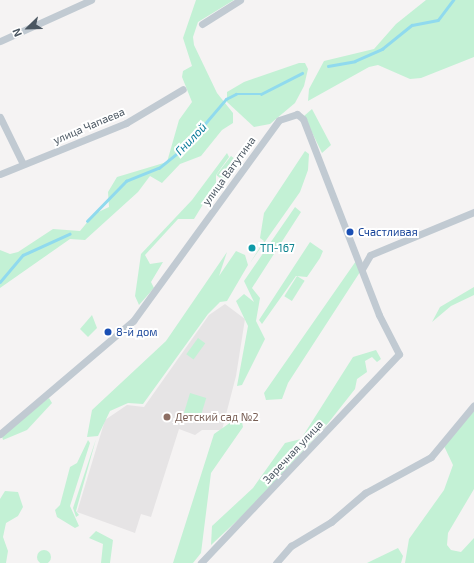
<!DOCTYPE html>
<html>
<head>
<meta charset="utf-8">
<style>
  body { margin:0 }
  #map { position:relative; width:474px; height:563px; overflow:hidden; background:#f5f3f3; font-family:"Exo 2",sans-serif }
  div>[style] { position:absolute }
  .education>* { inset:0; background:#e6e4e5 }
  .green>* { inset:0; background:#c3f1d5; transform-origin:0 0 }
  .round { border-radius:50% }
  .stream>* { height:2.5px; margin:-1.25px; padding:0 1.25px; transform-origin:1.25px; border-radius:1.25px; background:#90daee }
  .street>* { height:7px; margin:-3.5px; padding:0 3.5px; transform-origin:3.5px; border-radius:3.5px; background:#c1cad2 }
  .dots>* { width:11px; height:11px; translate:-50% -50%; box-sizing:border-box; border:2px solid #fff; border-radius:50% }
  span { translate:-50% -50%; white-space:nowrap; text-align:center; line-height:1.15; -webkit-text-stroke:4px #fff; paint-order:stroke }
  .street-label { font-size:11px; color:#4a5661 }
  .transit-label { font-size:11px; color:#164399 }
  .left { translate:0 -50%; text-align:left }
  .culture-label { font-size:11px; color:#0d838f }
  .education-label { font-size:11px; color:#785e54 }
  .water-label { font-size:12px; color:#0c7c9b; font-style:italic }
  .north { position:absolute; left:8px; top:8px; width:40px; height:40px; -webkit-text-stroke:3px #fff; paint-order:stroke; rotate:247deg; font-size:11px; font-weight:700; line-height:16px; text-align:center; color:#4a5661 }
  .north::after { content:''; display:block; margin:auto; width:14px; height:18px; background:#4a5661; clip-path:polygon(50% 0,100% 100%,50% 72%,0 100%) }
</style>
</head>
<body>
<div id="map">
  <div class="education">
    <div style="clip-path:polygon(225px 304px,245px 319px,236px 376px,222px 430px,202px 430px,195px 435px,179px 429px,151px 517px,141px 514px,135px 533px,77px 512px,105px 420px,127px 405px,144px 407px,209px 315px)"></div>
  </div>
  <div class="green">
    <div style="clip-path:polygon(196px 0,234px 0,198px 22px,193px 37px,194px 45px,217px 93px,233px 113px,233px 123px,222px 130px,201px 156px,180px 164px,162px 183px,150px 176px,138px 192px,85px 240px,70px 239px,0 288px,0 250px,10px 254px,18px 252px,53px 229px,80px 231px,94px 214px,109px 207px,108px 192px,117px 177px,167px 162px,179px 120px,192px 102px,182px 77px,183px 71px,192px 66px,183px 38px)"></div>
    <div style="clip-path:polygon(426px 0,474px 0,474px 57px,421px 78px,410px 79px,378px 65px,369px 67px,308px 101px,309px 89px,324px 61px,374px 49px,396px 24px)"></div>
    <div style="clip-path:polygon(299px 63px,305px 63px,308px 69px,304px 86px,295px 103px,270px 124px,254px 127px,227px 102px,227px 92px,244px 82px)"></div>
    <div style="clip-path:polygon(312px 109px,331px 145px,322px 153px,304px 116px)"></div>
    <div style="clip-path:polygon(305px 151px,309px 154px,308px 170px,300px 192px,250px 263px,264px 241px,260px 238px,264px 213px)"></div>
    <div style="clip-path:polygon(227px 153px,229px 157px,216px 175px,216px 183px,194px 219px,178px 219px,145px 255px,150px 264px,163px 262px,151px 282px,154px 288px,139px 305px,135px 296px,141px 254px,192px 200px)"></div>
    <div style="left:231px;top:156px;width:11px;height:24px;rotate:38deg"></div>
    <div style="clip-path:polygon(295px 207px,301px 212px,252px 288px,260px 298px,256px 321px,265px 339px,242px 385px,237px 386px,248px 326px,236px 301px,244px 294px,254px 302px,244px 281px)"></div>
    <div style="clip-path:polygon(310px 242px,323px 251px,320px 258px,307px 277px,296px 276px,262px 324px,259px 320px)"></div>
    <div style="clip-path:polygon(236px 251px,245px 255px,248px 265px,227px 301px,220px 302px,208px 314px,143px 404px,128px 403px,110px 411px,98px 436px,87px 437px,92px 410px,166px 341px,227px 252px,219px 276px)"></div>
    <div style="clip-path:polygon(356px 261px,360px 272px,288px 383px,282px 399px,266px 400px,264px 393px)"></div>
    <div style="left:297px;top:276px;width:9px;height:24px;rotate:32deg"></div>
    <div style="clip-path:polygon(474px 287px,474px 295px,451px 306px,432px 322px,440px 307px)"></div>
    <div style="clip-path:polygon(92px 315px,97px 328px,88px 337px,80px 329px)"></div>
    <div style="left:198px;top:338px;width:9px;height:20px;rotate:36deg"></div>
    <div style="clip-path:polygon(376px 350px,381px 359px,377px 362px,372px 357px,365px 361px,367px 372px,357px 379px,355px 389px,329px 422px,257px 502px,211px 545px,212px 526px,253px 488px,285px 443px,301px 439px,353px 357px)"></div>
    <div style="left:190px;top:393px;width:17px;height:25px;rotate:17deg"></div>
    <div style="clip-path:polygon(46px 400px,49px 398px,52px 403px,27px 430px,3px 440px,2px 436px)"></div>
    <div style="clip-path:polygon(474px 411px,474px 489px,448px 533px,447px 545px,451px 550px,461px 552px,474px 538px,474px 563px,405px 563px,409px 539px,444px 490px,453px 465px,444px 446px)"></div>
    <div style="clip-path:polygon(234px 420px,242px 422px,243px 427px,211px 473px,201px 553px,193px 563px,173px 563px,214px 434px)"></div>
    <div style="clip-path:polygon(96px 439px,76px 511px,79px 515px,76px 517px,73px 508px)"></div>
    <div style="clip-path:polygon(88px 440px,90px 443px,70px 506px,79px 526px,75px 528px,57px 517px,55px 510px,60px 505px,70px 467px,77px 463px)"></div>
    <div style="clip-path:polygon(5px 491px,18px 492px,23px 507px,18px 516px,6px 523px,3px 537px,8px 551px,6px 563px,0 563px,0 499px)"></div>
    <div style="clip-path:polygon(96px 531px,113px 540px,110px 563px,101px 563px,103px 544px,89px 538px)"></div>
    <div style="clip-path:polygon(398px 548px,403px 556px,401px 563px,367px 563px)"></div>
    <div class="round" style="left:37px;top:550px;width:14px;height:14px"></div>
  </div>
  <div class="stream">
    <div style="left:328px;top:66px;width:27px;rotate:-10deg"></div>
    <div style="left:355px;top:61px;width:30px;rotate:-24deg"></div>
    <div style="left:382px;top:49px;width:38px;rotate:-39deg"></div>
    <div style="left:412px;top:25px;width:26px;rotate:-11deg"></div>
    <div style="left:438px;top:20px;width:25px;rotate:-53deg"></div>
    <div style="left:87px;top:221px;width:56px;rotate:-45.7deg"></div>
    <div style="left:126px;top:181px;width:35px;rotate:-22deg"></div>
    <div style="left:159px;top:168px;width:33px;rotate:-39deg"></div>
    <div style="left:185px;top:147px;width:63px;rotate:-49.5deg"></div>
    <div style="left:226px;top:99px;width:11px;rotate:-27deg"></div>
    <div style="left:236px;top:94px;width:25px"></div>
    <div style="left:261px;top:94px;width:46px;rotate:-27.1deg"></div>
    <div style="left:0;top:282px;width:35px;rotate:-50deg"></div>
    <div style="left:23px;top:255px;width:51px;rotate:-24.5deg"></div>
  </div>
  <div class="street">
    <div style="left:202px;top:24px;width:45px;rotate:-32.3deg"></div>
    <div style="left:0;top:41px;width:100px;rotate:-24.3deg"></div>
    <div style="left:0;top:117px;width:52px;rotate:63.9deg"></div>
    <div style="left:0;top:174px;width:136px;rotate:-22deg"></div>
    <div style="left:126px;top:123px;width:66px;rotate:-30.8deg"></div>
    <div style="left:362px;top:269px;width:16px;rotate:-60deg"></div>
    <div style="left:370px;top:255px;width:113px;rotate:-22.5deg"></div>
    <div style="left:0;top:434px;width:175px;rotate:-40.4deg"></div>
    <div style="left:133px;top:321px;width:248px;rotate:-54deg"></div>
    <div style="left:279px;top:120px;width:19px;rotate:-18deg"></div>
    <div style="left:297px;top:114px;width:8px;rotate:40deg"></div>
    <div style="left:303px;top:119px;width:210px;rotate:68.8deg"></div>
    <div style="left:379px;top:315px;width:44px;rotate:62.9deg"></div>
    <div style="left:399px;top:354px;width:288px;rotate:133.5deg"></div>
    <div style="left:276px;top:563px;width:23px;rotate:-49deg"></div>
    <div style="left:291px;top:546px;width:47px;rotate:-31deg"></div>
    <div style="left:331px;top:522px;width:45px;rotate:-40.5deg"></div>
    <div style="left:365px;top:493px;width:75px;rotate:-28.6deg"></div>
    <div style="left:431px;top:457px;width:67px;rotate:-50.4deg"></div>
  </div>
  <div class="dots">
    <div style="left:350px;top:232px;background:#1a4fb4"></div>
    <div style="left:252px;top:248px;background:#0f9aa8"></div>
    <div style="left:108px;top:332px;background:#1a4fb4"></div>
    <div style="left:167px;top:417px;background:#8d6e63"></div>
  </div>
  <div class="street-label">
    <span style="left:89px;top:126px;rotate:-23deg">улица Чапаева</span>
    <span style="left:229px;top:171px;rotate:-54deg">улица Ватутина</span>
    <span style="left:293px;top:452px;rotate:-47deg">Заречная улица</span>
  </div>
  <div class="transit-label">
    <span class="left" style="left:358px;top:232px">Счастливая</span>
    <span class="left" style="left:116px;top:332px">8-й дом</span>
  </div>
  <div class="culture-label">
    <span class="left" style="left:260px;top:248px">ТП-167</span>
  </div>
  <div class="education-label">
    <span class="left" style="left:175px;top:417px">Детский сад №2</span>
  </div>
  <div class="water-label">
    <span style="left:191px;top:139px;rotate:-46deg">Гнилой</span>
  </div>
  <div class="north">N</div>
</div>
</body>
</html>
